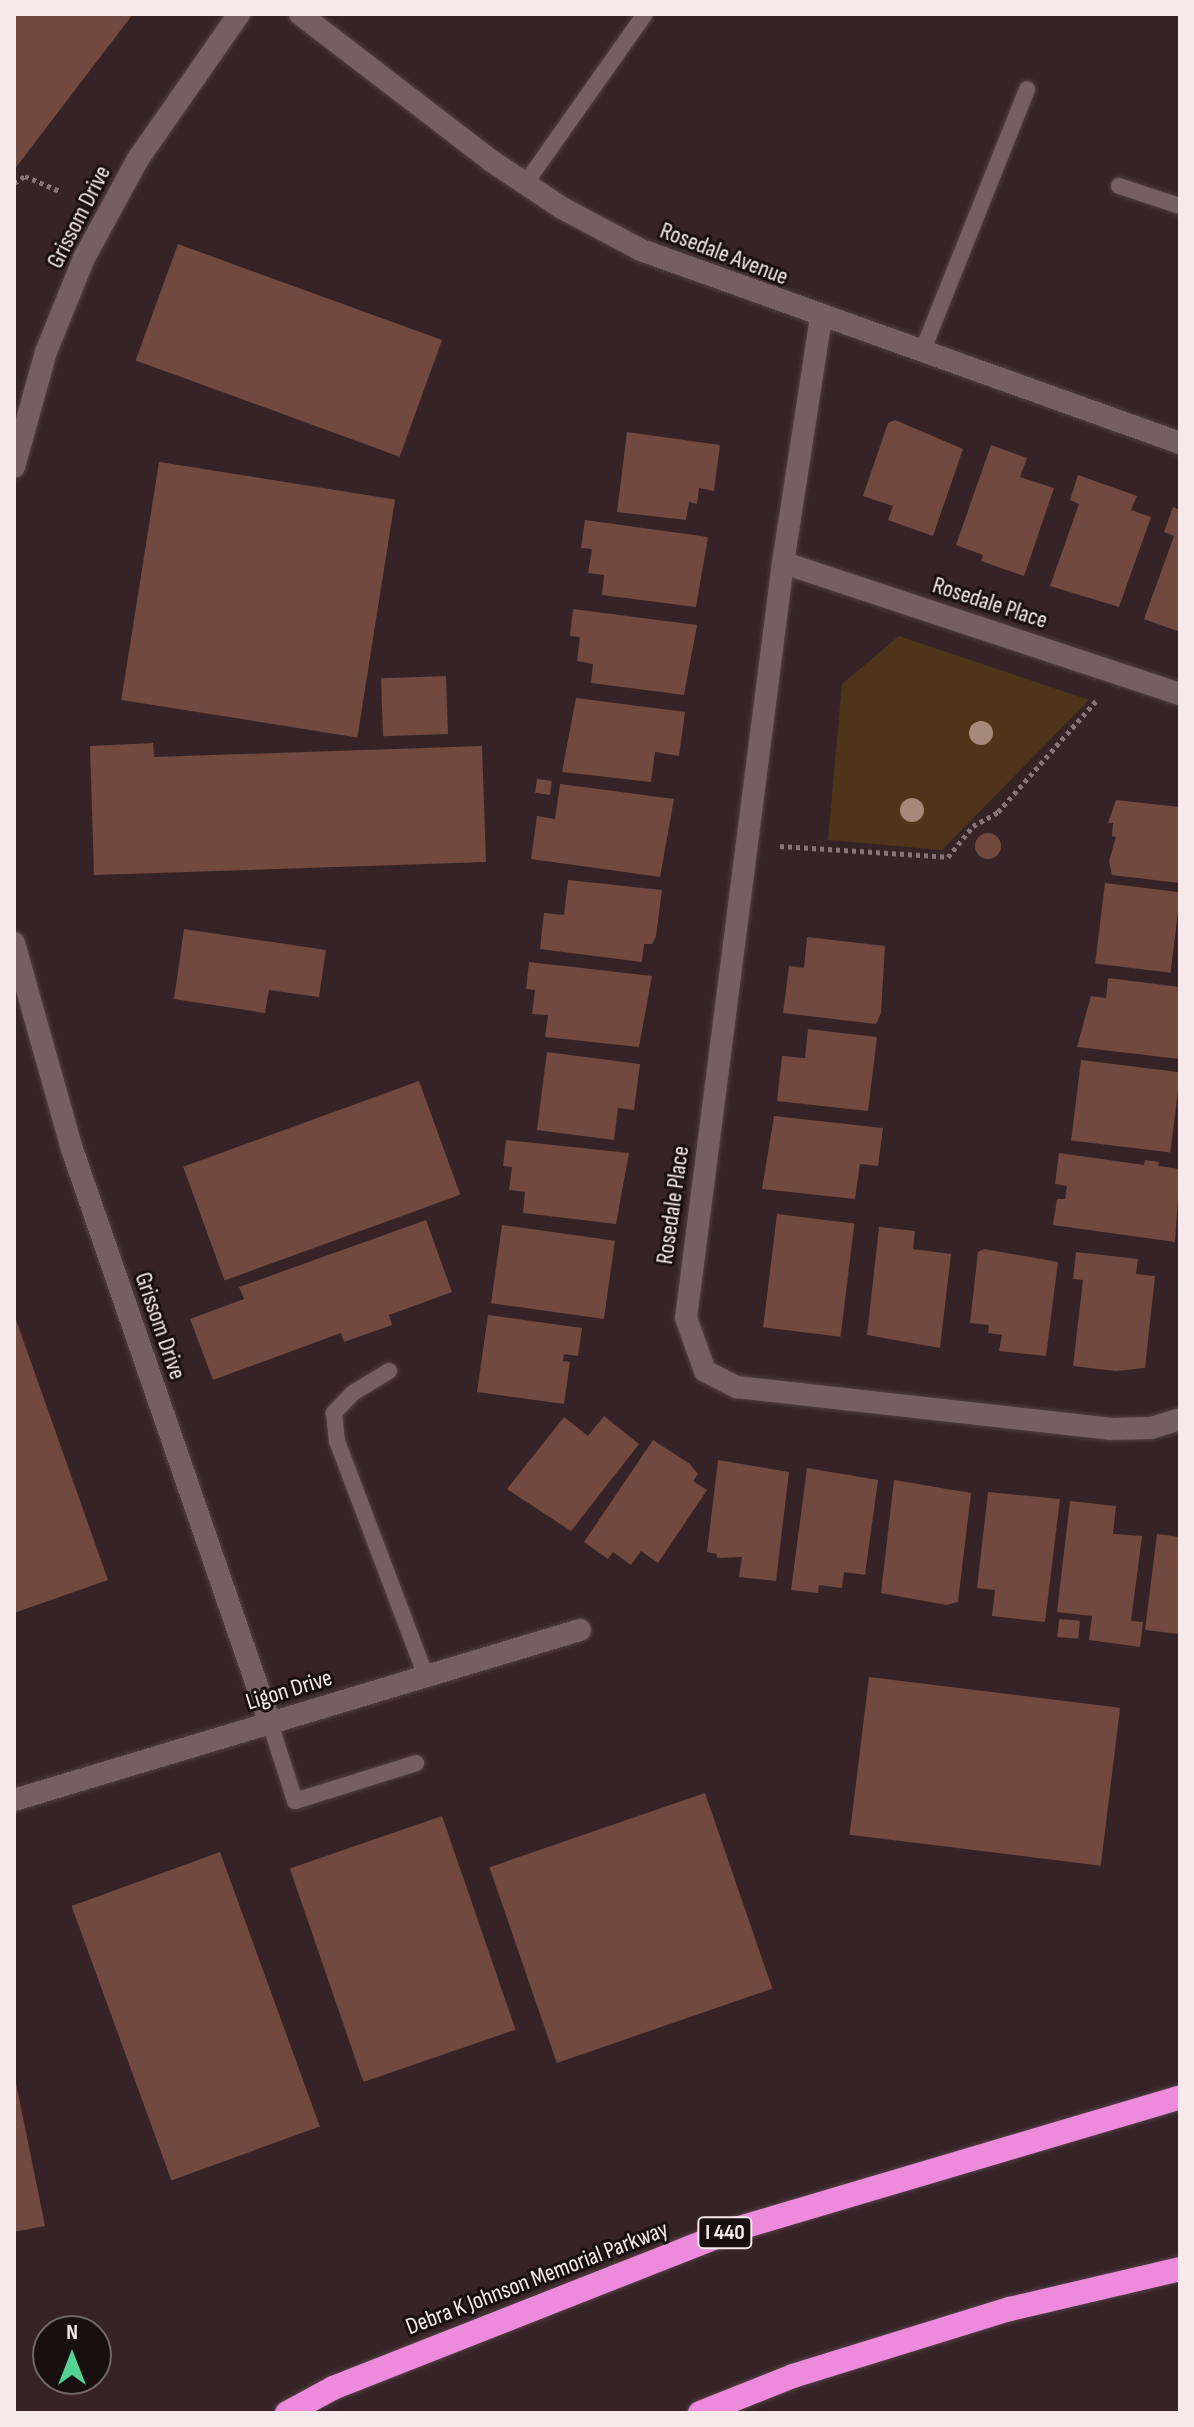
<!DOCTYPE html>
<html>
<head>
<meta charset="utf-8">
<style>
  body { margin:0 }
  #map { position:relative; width:1194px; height:2427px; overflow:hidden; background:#362327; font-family:"Sofia Sans Condensed",sans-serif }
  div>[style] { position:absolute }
  .green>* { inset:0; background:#4e351a }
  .building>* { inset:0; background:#71493e; transform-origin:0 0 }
  .round { border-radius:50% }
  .path>* { height:5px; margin-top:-2.5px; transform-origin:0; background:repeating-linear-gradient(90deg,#867578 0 4px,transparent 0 8px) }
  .roads { filter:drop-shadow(0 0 2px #514045) drop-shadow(0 0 2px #514045) }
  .service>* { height:16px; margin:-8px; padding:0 8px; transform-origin:8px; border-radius:8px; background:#765f63 }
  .minor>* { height:22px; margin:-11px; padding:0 11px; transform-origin:11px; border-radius:11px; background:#765f63 }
  .motorway>* { height:24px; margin:-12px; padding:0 12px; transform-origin:12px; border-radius:12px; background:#ed8adb }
  .trees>* { width:24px; height:24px; margin:-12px; border-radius:50%; background:#a2897a }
  span { translate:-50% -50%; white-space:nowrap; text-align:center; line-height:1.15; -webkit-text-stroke:6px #180f11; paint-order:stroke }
  .shield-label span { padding:2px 6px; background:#180f11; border:2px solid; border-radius:6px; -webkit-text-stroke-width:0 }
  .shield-label { font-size:22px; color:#f7e9eb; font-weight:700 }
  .street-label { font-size:24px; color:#f7e9eb }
  .frame { position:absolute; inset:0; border:16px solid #f7e9eb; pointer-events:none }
  .north { position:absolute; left:32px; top:2315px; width:80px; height:80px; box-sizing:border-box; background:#180f11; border:2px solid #716668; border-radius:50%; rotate:0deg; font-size:22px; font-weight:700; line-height:32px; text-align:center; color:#f7e9eb }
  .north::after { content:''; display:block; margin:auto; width:28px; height:36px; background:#55d395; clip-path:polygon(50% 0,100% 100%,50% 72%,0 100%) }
</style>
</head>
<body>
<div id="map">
  <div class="green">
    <div style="clip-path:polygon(899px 636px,1089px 700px,942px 850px,828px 840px,842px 684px)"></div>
  </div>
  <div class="building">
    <div style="clip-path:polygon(14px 14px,133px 14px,14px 170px)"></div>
    <div style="left:178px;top:244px;width:281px;height:124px;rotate:20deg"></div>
    <div style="clip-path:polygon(895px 420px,963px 449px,933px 536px,888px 520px,893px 506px,863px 496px,888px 423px)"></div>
    <div style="clip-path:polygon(627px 432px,720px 445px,714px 491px,699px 488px,697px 504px,689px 502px,686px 520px,617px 512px)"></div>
    <div style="clip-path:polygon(991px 445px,1027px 458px,1020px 477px,1054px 488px,1024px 576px,981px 561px,983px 555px,956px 545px)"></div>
    <div style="left:159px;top:462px;width:239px;height:241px;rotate:9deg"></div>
    <div style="clip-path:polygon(1078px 475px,1137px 496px,1131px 510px,1151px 517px,1119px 607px,1050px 586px,1079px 504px,1070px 500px)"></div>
    <div style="clip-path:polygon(1173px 507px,1180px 510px,1180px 632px,1144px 619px,1174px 536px,1164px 532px)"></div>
    <div style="clip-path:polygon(585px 520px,708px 537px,696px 607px,602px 595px,604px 575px,588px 573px,592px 549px,581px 548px)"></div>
    <div style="clip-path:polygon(573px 609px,697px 625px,684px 695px,591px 683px,593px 664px,577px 661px,580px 637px,570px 636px)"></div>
    <div style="left:446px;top:676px;width:58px;height:65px;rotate:88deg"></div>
    <div style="clip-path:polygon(576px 698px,685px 712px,679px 756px,655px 752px,651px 782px,562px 772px)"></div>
    <div style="clip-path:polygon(153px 743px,154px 757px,482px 746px,486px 862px,94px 875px,90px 746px)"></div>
    <div style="left:537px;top:779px;width:15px;height:14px;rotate:8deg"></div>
    <div style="clip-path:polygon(560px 784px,674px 799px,660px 877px,531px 859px,537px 816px,555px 819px)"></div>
    <div style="clip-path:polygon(1116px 800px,1180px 807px,1180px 883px,1112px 875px,1109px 861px,1116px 837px,1112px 836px,1113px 823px,1108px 823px)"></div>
    <div class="round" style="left:975px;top:833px;width:26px;height:26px"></div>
    <div style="clip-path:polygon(568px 880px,662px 890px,656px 936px,652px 944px,644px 944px,642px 962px,540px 949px,544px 913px,564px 915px)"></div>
    <div style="left:1105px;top:883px;width:76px;height:81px;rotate:7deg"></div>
    <div style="clip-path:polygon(184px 929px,326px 950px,319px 997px,269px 990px,265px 1013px,174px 999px)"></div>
    <div style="clip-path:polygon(807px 937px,885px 946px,881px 1013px,876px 1024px,783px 1013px,789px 966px,804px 968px)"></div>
    <div style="clip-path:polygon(529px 962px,652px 976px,639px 1047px,545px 1037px,548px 1015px,532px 1014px,535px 990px,526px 989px)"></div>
    <div style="clip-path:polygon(1108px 978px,1180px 987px,1180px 1059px,1077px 1047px,1091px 996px,1106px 998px)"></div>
    <div style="clip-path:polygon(808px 1029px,877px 1037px,868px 1111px,777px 1101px,782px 1056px,805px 1058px)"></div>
    <div style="clip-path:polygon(547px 1052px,640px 1064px,634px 1110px,618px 1108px,614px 1140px,537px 1130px)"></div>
    <div style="left:1081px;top:1060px;width:100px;height:81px;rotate:7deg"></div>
    <div style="left:419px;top:1081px;width:121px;height:251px;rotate:70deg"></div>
    <div style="clip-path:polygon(774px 1116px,883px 1128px,878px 1166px,860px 1164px,855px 1199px,762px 1189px)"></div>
    <div style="clip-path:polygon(506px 1140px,629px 1153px,616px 1224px,523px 1213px,525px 1192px,509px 1190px,512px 1167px,503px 1166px)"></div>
    <div style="clip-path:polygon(1059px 1153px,1144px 1165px,1145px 1160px,1159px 1162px,1158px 1166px,1180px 1169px,1175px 1242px,1053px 1225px,1057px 1199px,1065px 1199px,1067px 1186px,1055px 1184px)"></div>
    <div style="left:777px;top:1214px;width:78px;height:114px;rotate:7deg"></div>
    <div style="clip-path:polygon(426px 1220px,452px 1292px,389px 1315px,392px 1325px,344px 1342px,341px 1333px,213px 1380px,190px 1319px,244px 1299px,239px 1287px)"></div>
    <div style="left:502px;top:1225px;width:114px;height:79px;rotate:8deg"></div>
    <div style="clip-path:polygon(879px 1227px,915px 1231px,913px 1249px,951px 1254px,940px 1348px,867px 1335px)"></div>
    <div style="clip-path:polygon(984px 1249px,1058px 1262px,1046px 1356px,999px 1351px,1002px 1335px,988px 1333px,989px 1325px,970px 1323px,978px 1252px)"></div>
    <div style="clip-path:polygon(1076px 1252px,1138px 1259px,1136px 1274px,1155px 1276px,1145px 1368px,1116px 1371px,1073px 1366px,1083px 1280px,1073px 1279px)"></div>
    <div style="clip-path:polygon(14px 1314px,108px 1580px,14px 1613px)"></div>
    <div style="clip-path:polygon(488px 1315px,582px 1328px,578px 1356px,564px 1354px,563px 1361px,570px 1362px,564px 1404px,477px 1392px)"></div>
    <div style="clip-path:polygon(604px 1416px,639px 1444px,571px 1531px,507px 1489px,564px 1417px,588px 1436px)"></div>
    <div style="clip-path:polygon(653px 1440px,690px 1464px,698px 1474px,693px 1481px,707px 1490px,658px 1563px,641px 1551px,631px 1565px,613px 1552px,608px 1559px,584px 1542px)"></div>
    <div style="clip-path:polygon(718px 1460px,789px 1472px,776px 1581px,739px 1577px,742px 1557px,717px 1558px,717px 1554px,707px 1552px)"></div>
    <div style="clip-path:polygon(807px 1468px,878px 1480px,865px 1575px,844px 1572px,842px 1588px,819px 1585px,818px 1593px,791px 1590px)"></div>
    <div style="clip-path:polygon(894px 1480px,971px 1493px,958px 1602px,946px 1605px,881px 1593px)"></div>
    <div style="clip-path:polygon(988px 1492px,1060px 1499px,1045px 1622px,992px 1616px,995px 1590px,977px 1588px)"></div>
    <div style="clip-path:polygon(1070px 1501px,1116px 1506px,1113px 1534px,1142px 1536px,1131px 1621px,1143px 1622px,1140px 1647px,1089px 1640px,1092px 1616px,1057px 1612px)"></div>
    <div style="clip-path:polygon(1157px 1534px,1180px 1537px,1180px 1634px,1145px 1630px)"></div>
    <div style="left:1059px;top:1619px;width:21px;height:18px;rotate:5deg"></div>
    <div style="left:869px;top:1677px;width:253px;height:159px;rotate:7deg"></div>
    <div style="left:705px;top:1793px;width:207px;height:228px;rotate:71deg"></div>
    <div style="left:442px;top:1816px;width:226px;height:161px;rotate:71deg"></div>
    <div style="left:220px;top:1852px;width:292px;height:158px;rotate:70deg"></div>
    <div style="clip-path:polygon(14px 2073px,45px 2226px,14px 2232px)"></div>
  </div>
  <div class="path">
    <div style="left:14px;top:183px;width:13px;rotate:-32deg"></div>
    <div style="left:25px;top:176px;width:40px;rotate:23.4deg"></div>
    <div style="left:780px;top:846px;width:168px;rotate:3.7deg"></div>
    <div style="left:948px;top:857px;width:40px;rotate:-51deg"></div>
    <div style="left:973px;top:826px;width:29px;rotate:-29deg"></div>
    <div style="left:998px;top:812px;width:148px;rotate:-48.6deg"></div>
  </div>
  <div class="roads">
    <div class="service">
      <div style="left:525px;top:184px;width:208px;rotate:-54.8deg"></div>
      <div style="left:1119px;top:186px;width:64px;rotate:18.2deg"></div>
      <div style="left:922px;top:352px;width:283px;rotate:-68.2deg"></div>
      <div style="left:389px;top:1371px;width:42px;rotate:148.6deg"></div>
      <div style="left:353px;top:1393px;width:28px;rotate:134deg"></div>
      <div style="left:334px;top:1413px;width:28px;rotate:84deg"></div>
      <div style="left:337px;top:1441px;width:251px;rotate:69.3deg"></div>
      <div style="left:270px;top:1723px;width:82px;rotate:72.2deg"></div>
      <div style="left:295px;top:1801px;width:127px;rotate:-17.4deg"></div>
    </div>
    <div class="minor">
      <div style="left:300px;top:14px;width:240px;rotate:37.5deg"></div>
      <div style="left:490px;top:160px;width:87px;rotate:33.7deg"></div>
      <div style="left:562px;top:208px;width:89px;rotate:28deg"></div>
      <div style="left:641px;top:250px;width:573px;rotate:19.7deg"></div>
      <div style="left:14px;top:467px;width:119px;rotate:-74.5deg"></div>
      <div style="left:46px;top:352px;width:101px;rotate:-68deg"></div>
      <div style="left:84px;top:258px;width:113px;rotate:-61.4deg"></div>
      <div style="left:138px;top:159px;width:177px;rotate:-55.1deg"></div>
      <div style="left:783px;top:563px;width:248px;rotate:-81.2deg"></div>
      <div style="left:1180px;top:694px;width:418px;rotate:-161.7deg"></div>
      <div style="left:783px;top:563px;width:761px;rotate:97.32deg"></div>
      <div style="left:686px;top:1318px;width:56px;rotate:70.3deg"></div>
      <div style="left:705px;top:1371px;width:36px;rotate:27deg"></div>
      <div style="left:737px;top:1387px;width:375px;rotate:6.4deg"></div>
      <div style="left:1110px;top:1429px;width:41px;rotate:-1.4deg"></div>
      <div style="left:1151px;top:1428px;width:30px;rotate:-17deg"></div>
      <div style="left:14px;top:943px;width:214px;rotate:74.3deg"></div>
      <div style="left:72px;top:1149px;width:607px;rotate:70.97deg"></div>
      <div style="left:14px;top:1800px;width:591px;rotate:-16.72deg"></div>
    </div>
    <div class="motorway">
      <div style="left:287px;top:2413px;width:52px;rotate:-28.5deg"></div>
      <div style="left:333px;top:2388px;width:436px;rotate:-21.5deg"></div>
      <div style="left:739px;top:2228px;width:460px;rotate:-16.5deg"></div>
      <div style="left:700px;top:2413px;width:100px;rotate:-21.7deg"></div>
      <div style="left:793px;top:2376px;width:227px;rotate:-17.2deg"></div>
      <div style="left:1010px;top:2309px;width:175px;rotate:-13.2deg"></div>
    </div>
  </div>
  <div class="trees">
    <div style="left:981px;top:733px"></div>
    <div style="left:912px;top:810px"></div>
  </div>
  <div class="shield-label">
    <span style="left:725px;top:2233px">I 440</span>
  </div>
  <div class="street-label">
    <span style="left:79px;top:217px;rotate:-63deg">Grissom Drive</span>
    <span style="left:724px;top:254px;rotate:21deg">Rosedale Avenue</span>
    <span style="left:990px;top:603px;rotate:18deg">Rosedale Place</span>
    <span style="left:673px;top:1205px;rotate:-82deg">Rosedale Place</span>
    <span style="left:160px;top:1326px;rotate:71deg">Grissom Drive</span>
    <span style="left:289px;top:1690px;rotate:-17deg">Ligon Drive</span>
    <span style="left:537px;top:2278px;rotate:-21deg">Debra K Johnson Memorial Parkway</span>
  </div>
  <div class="frame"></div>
  <div class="north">N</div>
</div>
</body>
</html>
